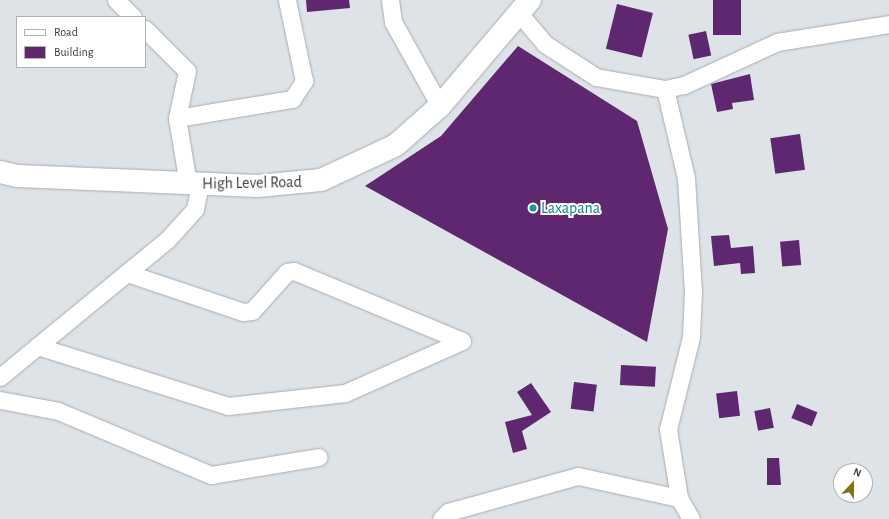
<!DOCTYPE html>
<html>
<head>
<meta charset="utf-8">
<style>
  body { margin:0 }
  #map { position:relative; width:889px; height:519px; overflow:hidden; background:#dee3e7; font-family:"Alegreya Sans",sans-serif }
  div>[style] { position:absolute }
  .building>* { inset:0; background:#5e2770; transform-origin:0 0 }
  .roads { filter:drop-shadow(0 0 1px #a8acb0) drop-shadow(0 0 1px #a8acb0) }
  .minor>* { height:17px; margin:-8.5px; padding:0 8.5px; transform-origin:8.5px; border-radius:8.5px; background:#fff }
  .trunk>* { height:22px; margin:-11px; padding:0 11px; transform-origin:11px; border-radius:11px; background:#fff }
  .dots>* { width:11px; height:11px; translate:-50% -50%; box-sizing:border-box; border:2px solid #fff; border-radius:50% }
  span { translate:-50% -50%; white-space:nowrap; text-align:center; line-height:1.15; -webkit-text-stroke:4px #fff; paint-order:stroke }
  .street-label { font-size:16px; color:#3b3d3e }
  .culture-label { font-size:16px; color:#0d838f }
  .left { translate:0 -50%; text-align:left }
  .legend { position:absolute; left:16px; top:16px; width:130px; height:52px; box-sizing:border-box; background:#fff; border:1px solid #b1b1b2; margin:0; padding:5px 7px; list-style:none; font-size:12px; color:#3b3d3e }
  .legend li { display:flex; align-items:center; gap:8px; height:20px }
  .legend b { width:20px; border:1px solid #b1b1b2 }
  .north { position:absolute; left:833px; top:463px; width:40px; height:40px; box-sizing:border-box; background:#fff; border:1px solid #b1b1b2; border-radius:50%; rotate:22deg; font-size:11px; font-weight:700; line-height:16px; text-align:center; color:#3b3d3e }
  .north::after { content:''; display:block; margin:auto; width:14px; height:18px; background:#827112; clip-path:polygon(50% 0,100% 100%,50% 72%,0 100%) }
</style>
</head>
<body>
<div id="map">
  <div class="building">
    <div style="clip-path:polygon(306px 0,349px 0,350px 8px,307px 12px)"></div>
    <div style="left:713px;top:0;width:28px;height:35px"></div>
    <div style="left:617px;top:4px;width:37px;height:46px;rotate:14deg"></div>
    <div style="left:706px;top:31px;width:25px;height:18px;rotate:78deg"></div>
    <div style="clip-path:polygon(518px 46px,637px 121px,668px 229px,647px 342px,365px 186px,441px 136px)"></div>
    <div style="clip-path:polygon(750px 74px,754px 100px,732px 103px,733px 109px,717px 112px,711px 84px)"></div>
    <div style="left:800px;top:134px;width:36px;height:30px;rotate:82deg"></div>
    <div style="clip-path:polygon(729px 235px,731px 248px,753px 246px,755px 273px,741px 274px,740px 263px,714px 266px,711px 236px)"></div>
    <div style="left:799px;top:240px;width:25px;height:19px;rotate:85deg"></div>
    <div style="left:621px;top:365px;width:35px;height:20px;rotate:3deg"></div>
    <div style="left:574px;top:382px;width:23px;height:27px;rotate:7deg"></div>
    <div style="clip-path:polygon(531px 383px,551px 412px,522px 431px,527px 449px,513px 453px,505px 422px,532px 415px,517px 392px)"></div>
    <div style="left:737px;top:391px;width:25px;height:21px;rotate:83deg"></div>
    <div style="left:797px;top:404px;width:22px;height:15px;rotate:22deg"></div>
    <div style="left:770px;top:408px;width:20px;height:16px;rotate:79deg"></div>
    <div style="clip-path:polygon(767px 458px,779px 458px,781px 485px,767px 485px)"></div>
  </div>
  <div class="roads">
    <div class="minor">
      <div style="left:116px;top:0;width:24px;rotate:45deg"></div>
      <div style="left:390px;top:0;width:22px;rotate:82deg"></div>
      <div style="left:393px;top:22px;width:96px;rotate:60.8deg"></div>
      <div style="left:518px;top:12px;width:42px;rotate:49.8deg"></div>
      <div style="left:545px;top:44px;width:61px;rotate:32.9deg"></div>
      <div style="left:596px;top:77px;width:70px;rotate:9.9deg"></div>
      <div style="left:665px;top:89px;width:19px;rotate:-12deg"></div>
      <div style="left:684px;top:85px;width:102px;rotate:-24.8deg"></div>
      <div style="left:777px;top:42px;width:113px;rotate:-9.1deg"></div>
      <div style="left:145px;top:29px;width:59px;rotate:45deg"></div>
      <div style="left:187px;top:71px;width:48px;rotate:102deg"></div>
      <div style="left:177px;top:118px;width:67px;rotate:80.5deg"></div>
      <div style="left:665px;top:89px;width:91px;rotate:76.7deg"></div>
      <div style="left:686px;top:178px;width:113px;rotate:86.5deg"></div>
      <div style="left:693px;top:291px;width:46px;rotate:92.5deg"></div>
      <div style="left:691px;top:337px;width:95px;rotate:104deg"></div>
      <div style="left:668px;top:429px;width:70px;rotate:80.9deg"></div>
      <div style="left:679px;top:498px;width:24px;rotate:60deg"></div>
      <div style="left:177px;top:118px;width:117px;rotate:-9.4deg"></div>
      <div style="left:292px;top:99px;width:22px;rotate:-56deg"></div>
      <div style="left:304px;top:81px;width:83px;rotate:-101.9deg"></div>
      <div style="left:127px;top:273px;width:122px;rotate:18.6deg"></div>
      <div style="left:243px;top:312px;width:9px;rotate:-6deg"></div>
      <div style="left:252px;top:311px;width:52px;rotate:-48.1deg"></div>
      <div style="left:287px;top:272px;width:7px;rotate:-8deg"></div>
      <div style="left:294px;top:271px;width:182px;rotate:22.6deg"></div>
      <div style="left:37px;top:346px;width:200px;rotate:17.4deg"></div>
      <div style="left:228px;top:406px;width:118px;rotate:-6.3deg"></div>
      <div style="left:345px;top:393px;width:128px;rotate:-24deg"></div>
      <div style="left:0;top:377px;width:216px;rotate:-39.4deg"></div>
      <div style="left:167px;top:240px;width:42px;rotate:-47.9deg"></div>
      <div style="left:195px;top:209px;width:25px;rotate:-79deg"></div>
      <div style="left:0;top:400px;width:59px;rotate:10.7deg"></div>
      <div style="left:58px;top:411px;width:166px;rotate:22.7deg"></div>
      <div style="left:211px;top:475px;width:109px;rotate:-9.5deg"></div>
      <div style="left:441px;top:519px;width:10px;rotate:-45deg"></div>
      <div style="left:448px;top:512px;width:135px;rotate:-15.5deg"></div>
      <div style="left:578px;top:476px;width:103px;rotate:12.3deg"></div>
    </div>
    <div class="trunk">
      <div style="left:0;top:172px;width:18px;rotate:13deg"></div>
      <div style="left:18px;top:176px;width:240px;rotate:2.4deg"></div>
      <div style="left:258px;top:186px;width:63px;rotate:-5.4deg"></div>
      <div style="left:321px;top:180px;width:83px;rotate:-25deg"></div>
      <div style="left:396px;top:145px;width:59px;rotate:-41.6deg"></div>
      <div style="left:440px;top:106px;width:139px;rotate:-49.7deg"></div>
    </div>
  </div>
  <div class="dots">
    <div style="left:533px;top:208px;background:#0f9aa8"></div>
  </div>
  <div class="street-label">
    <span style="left:252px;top:183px;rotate:-1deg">High Level Road</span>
  </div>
  <div class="culture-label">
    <span class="left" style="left:541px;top:208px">Laxapana</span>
  </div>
  <ul class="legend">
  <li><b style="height:5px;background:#fff"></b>Road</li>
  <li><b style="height:11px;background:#5e2770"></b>Building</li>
  </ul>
  <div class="north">N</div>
</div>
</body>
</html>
